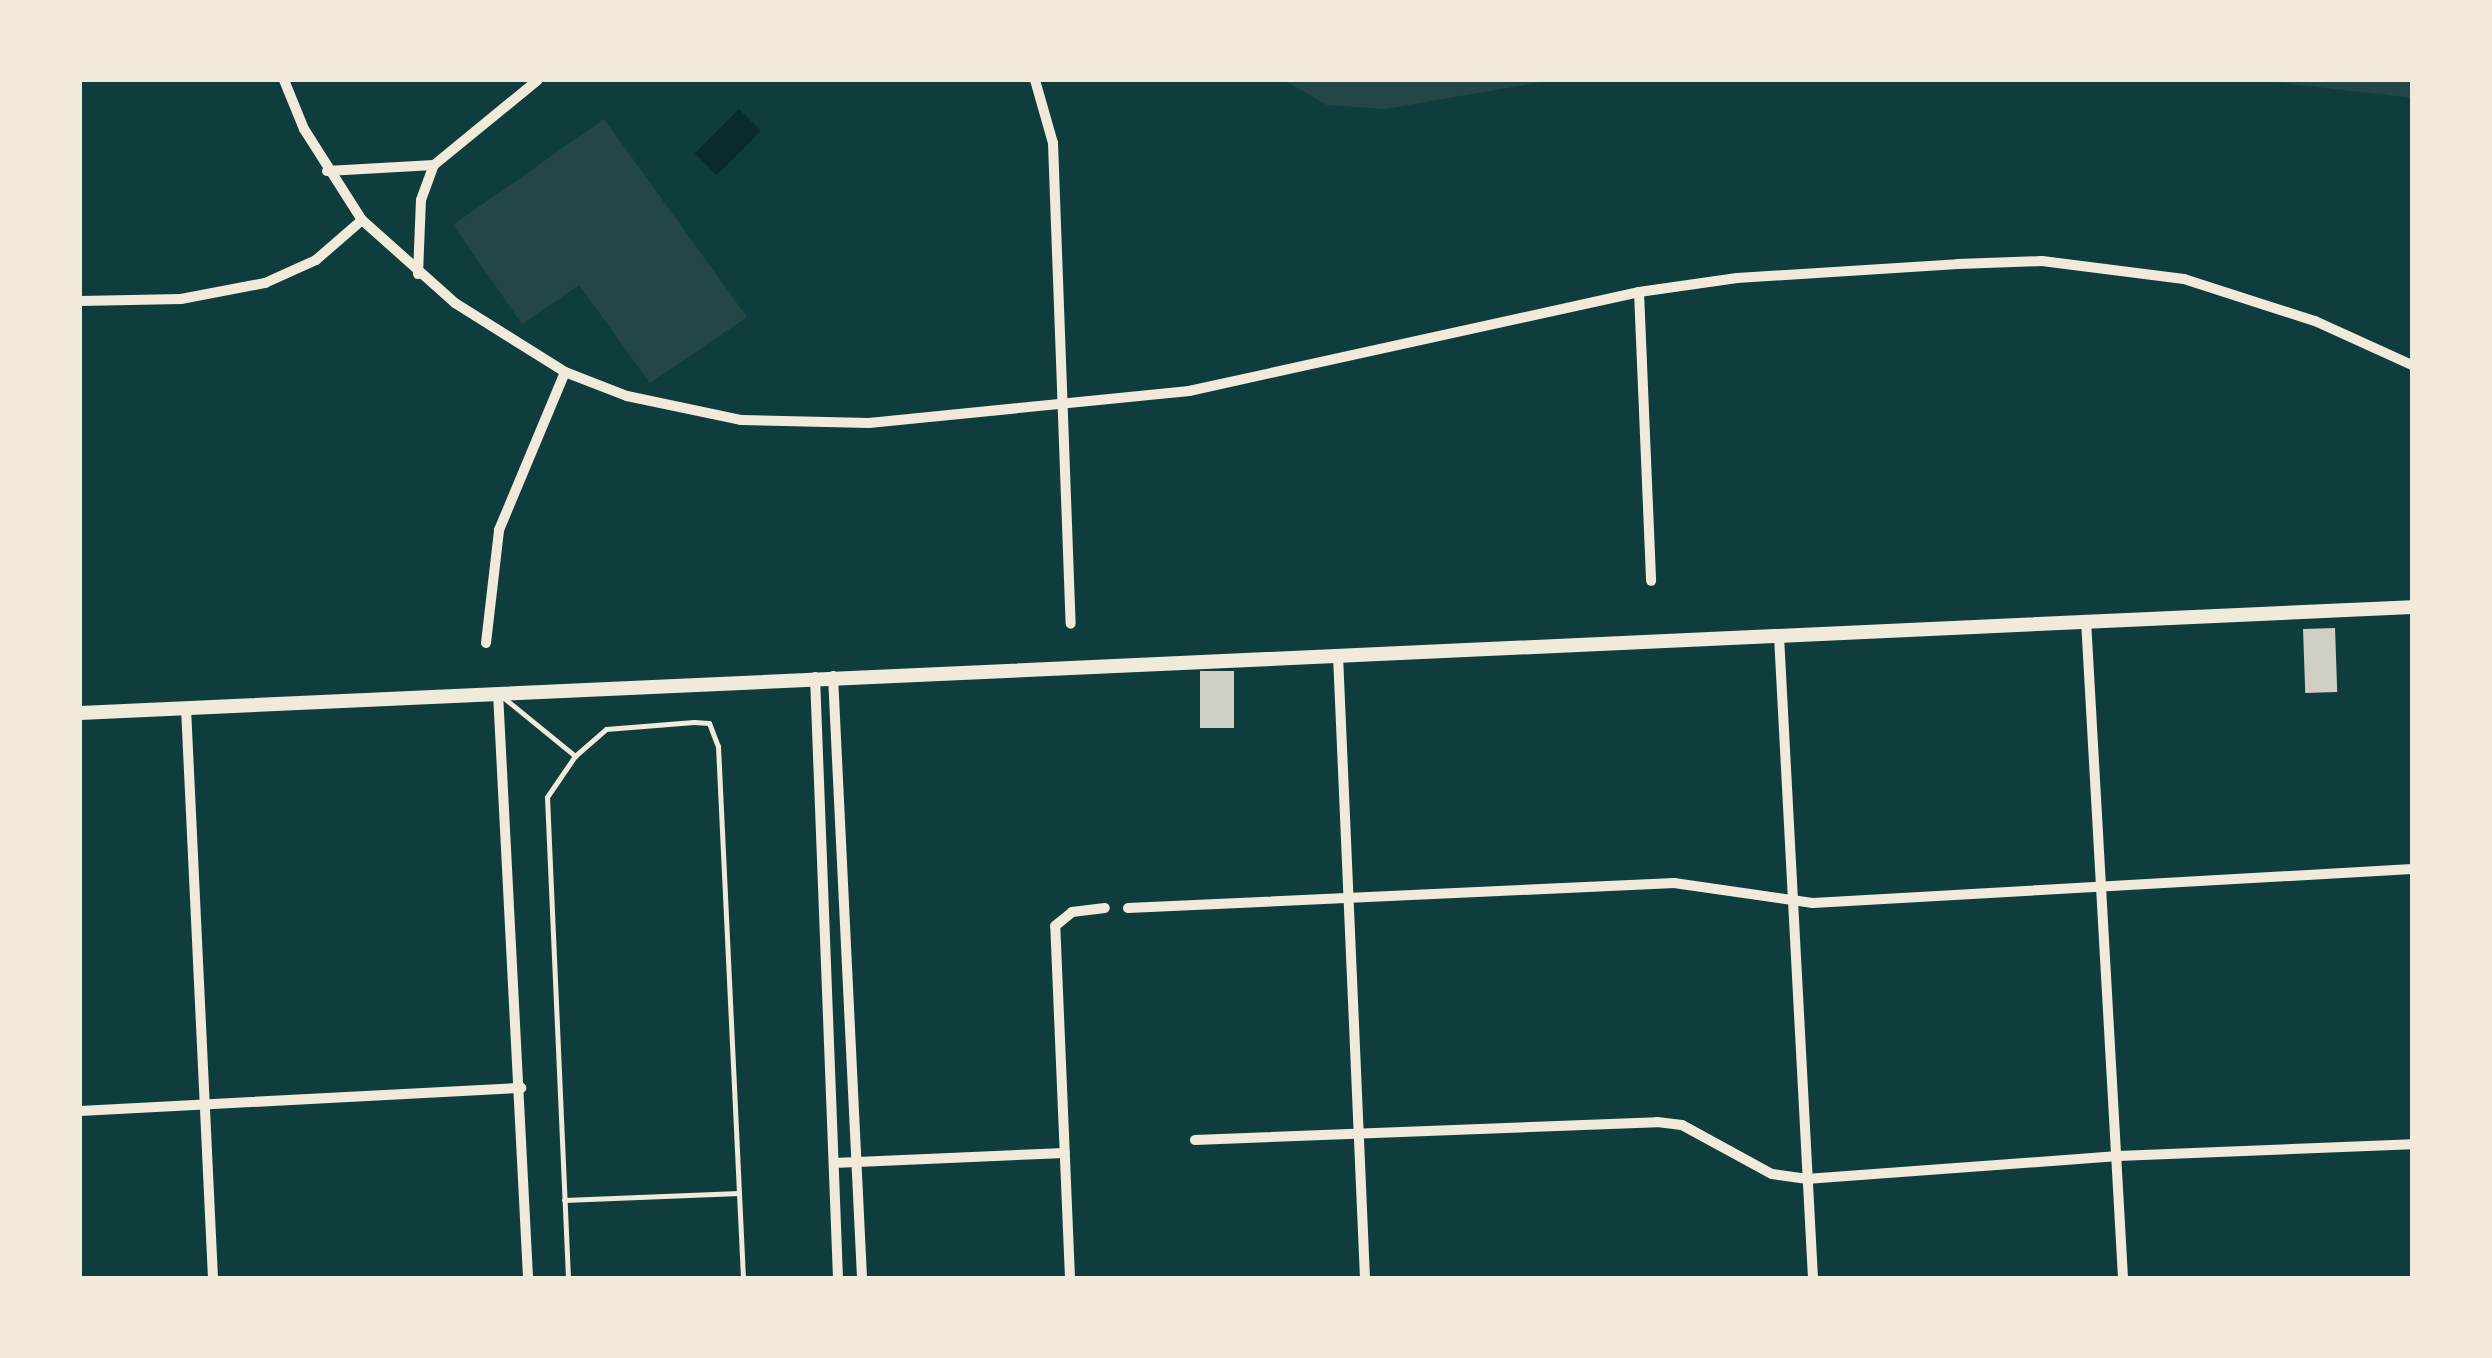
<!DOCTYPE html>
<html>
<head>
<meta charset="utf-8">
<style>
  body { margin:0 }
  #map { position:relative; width:2492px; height:1358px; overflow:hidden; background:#0f3d3e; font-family:"Roboto Condensed",sans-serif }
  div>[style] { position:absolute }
  .green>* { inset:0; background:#244646 }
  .water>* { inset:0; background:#0a2a2b; transform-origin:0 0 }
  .building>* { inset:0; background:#cfcfc3; transform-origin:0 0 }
  .service>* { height:5px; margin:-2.5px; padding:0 2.5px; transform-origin:2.5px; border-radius:2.5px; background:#f1e9da }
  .minor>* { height:10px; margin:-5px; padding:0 5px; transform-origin:5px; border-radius:5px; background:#f1e9da }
  .tertiary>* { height:14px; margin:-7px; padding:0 7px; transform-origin:7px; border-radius:7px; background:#f1e9da }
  span { translate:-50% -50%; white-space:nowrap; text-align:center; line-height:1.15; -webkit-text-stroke:10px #f1e9da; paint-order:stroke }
  .frame { position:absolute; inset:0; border:82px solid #f1e9da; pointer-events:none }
</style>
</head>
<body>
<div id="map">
  <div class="green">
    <div style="clip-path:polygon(1284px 80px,1553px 80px,1385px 109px,1327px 105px)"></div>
    <div style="clip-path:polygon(2258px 80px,2412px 80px,2412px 98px)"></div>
    <div style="clip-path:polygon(604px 119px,747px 317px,650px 383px,579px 285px,522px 324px,453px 225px)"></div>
  </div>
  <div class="water">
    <div style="left:739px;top:109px;width:31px;height:63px;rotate:45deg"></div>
  </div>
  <div class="building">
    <div style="left:2335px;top:628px;width:64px;height:32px;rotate:88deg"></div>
    <div style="left:1234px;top:671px;width:57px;height:34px;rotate:90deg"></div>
  </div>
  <div class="service">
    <div style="left:504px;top:698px;width:92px;rotate:39.2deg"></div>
    <div style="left:564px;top:1200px;width:175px;rotate:-2.3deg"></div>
    <div style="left:568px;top:1278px;width:481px;rotate:-92.5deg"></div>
    <div style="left:547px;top:797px;width:50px;rotate:-55.7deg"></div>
    <div style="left:575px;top:756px;width:41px;rotate:-41.1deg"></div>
    <div style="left:606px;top:729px;width:88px;rotate:-4.5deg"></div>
    <div style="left:694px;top:722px;width:15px;rotate:4deg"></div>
    <div style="left:709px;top:723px;width:25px;rotate:69deg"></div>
    <div style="left:718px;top:746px;width:533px;rotate:87.31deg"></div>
  </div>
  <div class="minor">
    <div style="left:284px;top:80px;width:53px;rotate:67.8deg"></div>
    <div style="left:304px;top:129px;width:108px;rotate:57.5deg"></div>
    <div style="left:362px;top:220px;width:125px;rotate:41.7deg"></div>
    <div style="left:455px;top:303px;width:130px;rotate:32.1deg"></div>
    <div style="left:565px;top:372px;width:66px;rotate:21.2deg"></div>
    <div style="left:627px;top:396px;width:116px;rotate:11.9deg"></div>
    <div style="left:741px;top:420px;width:128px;rotate:1.3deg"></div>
    <div style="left:869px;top:423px;width:322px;rotate:-5.7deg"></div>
    <div style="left:1189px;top:391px;width:461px;rotate:-12.4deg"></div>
    <div style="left:1639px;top:292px;width:99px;rotate:-8.1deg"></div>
    <div style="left:1737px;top:278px;width:221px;rotate:-3.6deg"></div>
    <div style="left:1958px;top:264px;width:84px;rotate:-2deg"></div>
    <div style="left:2042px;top:261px;width:143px;rotate:7.2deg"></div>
    <div style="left:2184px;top:279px;width:138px;rotate:17.8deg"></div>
    <div style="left:2315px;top:321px;width:107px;rotate:24.4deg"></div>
    <div style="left:1035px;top:80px;width:66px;rotate:74.1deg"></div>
    <div style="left:1053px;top:143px;width:481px;rotate:87.9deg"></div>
    <div style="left:327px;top:171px;width:107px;rotate:-3.2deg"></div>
    <div style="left:418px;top:274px;width:74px;rotate:-87.7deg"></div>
    <div style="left:421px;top:200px;width:37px;rotate:-70deg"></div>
    <div style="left:434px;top:165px;width:134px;rotate:-39.3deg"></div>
    <div style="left:1639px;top:292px;width:289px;rotate:87.6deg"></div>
    <div style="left:80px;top:301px;width:101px;rotate:-1.1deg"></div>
    <div style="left:181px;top:299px;width:86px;rotate:-10.8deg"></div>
    <div style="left:265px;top:283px;width:56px;rotate:-24.3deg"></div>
    <div style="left:316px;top:260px;width:61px;rotate:-41deg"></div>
    <div style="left:2086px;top:620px;width:659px;rotate:86.78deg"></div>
    <div style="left:1779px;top:636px;width:643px;rotate:86.97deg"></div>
    <div style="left:486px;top:643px;width:114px;rotate:-83.4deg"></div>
    <div style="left:499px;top:530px;width:171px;rotate:-67.3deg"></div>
    <div style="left:1338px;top:655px;width:624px;rotate:87.52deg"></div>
    <div style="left:833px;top:676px;width:603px;rotate:87.24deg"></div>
    <div style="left:815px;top:677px;width:601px;rotate:87.81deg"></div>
    <div style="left:498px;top:693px;width:586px;rotate:87.06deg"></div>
    <div style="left:186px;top:708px;width:571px;rotate:87.29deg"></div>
    <div style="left:1128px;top:908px;width:547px;rotate:-2.62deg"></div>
    <div style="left:1674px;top:883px;width:140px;rotate:8.2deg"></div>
    <div style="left:1813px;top:903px;width:600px;rotate:-3.25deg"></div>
    <div style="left:80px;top:1111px;width:442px;rotate:-3deg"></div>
    <div style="left:1195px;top:1140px;width:462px;rotate:-2.2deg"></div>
    <div style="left:1657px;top:1122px;width:25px;rotate:7deg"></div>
    <div style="left:1682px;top:1125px;width:102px;rotate:28.6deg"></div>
    <div style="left:1772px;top:1174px;width:34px;rotate:8deg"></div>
    <div style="left:1806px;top:1179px;width:313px;rotate:-4.2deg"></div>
    <div style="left:2118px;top:1156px;width:294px;rotate:-2.3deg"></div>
    <div style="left:834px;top:1163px;width:231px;rotate:-2.5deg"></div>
    <div style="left:1070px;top:1278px;width:352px;rotate:-92.4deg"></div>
    <div style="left:1055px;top:926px;width:22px;rotate:-39deg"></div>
    <div style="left:1072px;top:912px;width:33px;rotate:-7deg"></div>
  </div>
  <div class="tertiary">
    <div style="left:80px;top:713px;width:2334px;rotate:-2.6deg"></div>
  </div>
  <div class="frame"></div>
</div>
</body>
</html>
